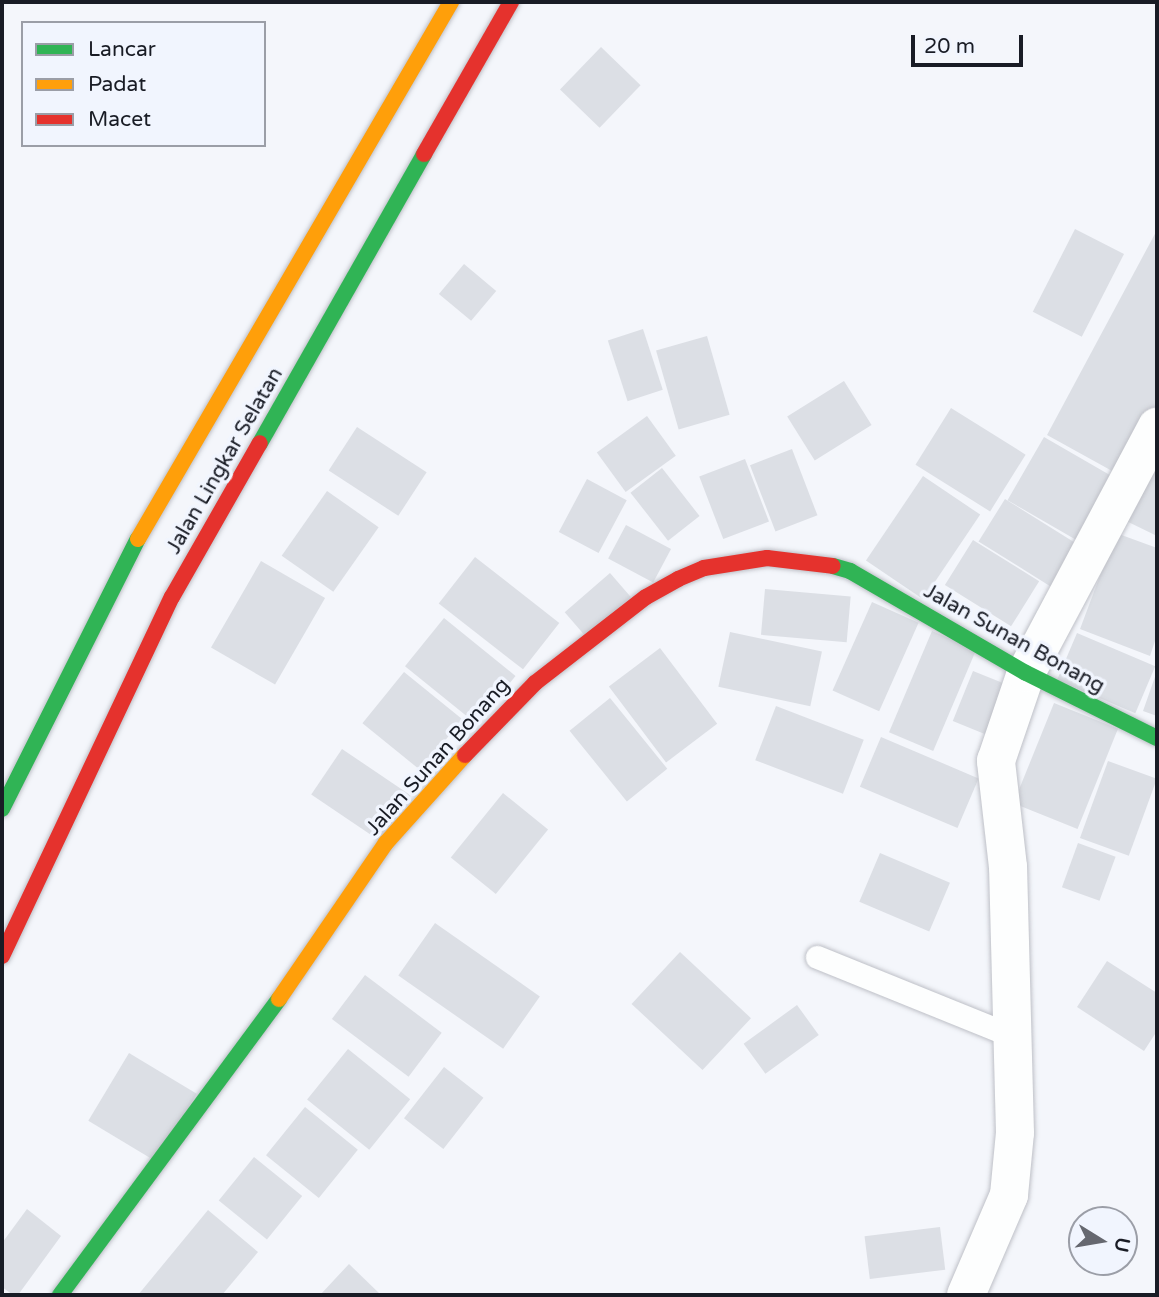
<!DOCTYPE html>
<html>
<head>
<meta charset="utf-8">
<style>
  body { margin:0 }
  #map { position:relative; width:1159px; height:1297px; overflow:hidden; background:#f4f6fb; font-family:"Varela Round",sans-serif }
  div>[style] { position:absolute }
  .building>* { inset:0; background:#dcdfe5; transform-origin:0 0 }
  .roads { filter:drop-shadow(0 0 2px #bec0c7) drop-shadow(0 0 2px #bec0c7) }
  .lane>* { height:23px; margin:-11.5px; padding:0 11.5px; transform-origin:11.5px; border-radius:11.5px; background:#fdfefe }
  .street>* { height:38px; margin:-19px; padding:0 19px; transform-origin:19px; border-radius:19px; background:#fdfefe }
  .fast>* { height:16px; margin:-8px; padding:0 8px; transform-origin:8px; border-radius:8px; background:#30b455 }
  .slow>* { height:16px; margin:-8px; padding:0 8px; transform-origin:8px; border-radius:8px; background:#ff9f0a }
  .jam>* { height:16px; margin:-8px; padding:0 8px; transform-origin:8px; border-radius:8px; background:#e5322d }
  span { translate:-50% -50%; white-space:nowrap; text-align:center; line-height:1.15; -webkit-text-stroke:7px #f1f5fe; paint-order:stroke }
  .street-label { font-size:21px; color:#191c25 }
  .frame { position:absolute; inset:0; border:4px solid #191c25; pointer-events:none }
  .legend { position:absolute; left:21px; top:21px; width:245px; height:126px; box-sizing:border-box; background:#f1f5fe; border:2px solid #9b9ea7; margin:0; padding:9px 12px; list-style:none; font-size:21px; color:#191c25 }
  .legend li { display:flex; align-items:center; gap:14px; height:35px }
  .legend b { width:35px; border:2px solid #9b9ea7 }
  .north { position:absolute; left:1068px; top:1206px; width:70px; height:70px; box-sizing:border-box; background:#f1f5fe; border:2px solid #9b9ea7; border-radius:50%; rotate:101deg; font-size:19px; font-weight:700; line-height:28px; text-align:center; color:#191c25 }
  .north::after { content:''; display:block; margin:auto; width:24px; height:32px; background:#666870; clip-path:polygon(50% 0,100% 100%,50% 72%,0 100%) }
  .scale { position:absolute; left:911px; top:35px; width:112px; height:32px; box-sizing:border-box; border:4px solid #191c25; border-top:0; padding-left:9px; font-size:21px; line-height:24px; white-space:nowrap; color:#191c25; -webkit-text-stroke:5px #f1f5fe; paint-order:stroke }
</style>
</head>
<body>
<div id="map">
  <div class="building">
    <div style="left:601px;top:47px;width:55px;height:59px;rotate:44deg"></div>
    <div style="left:1075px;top:229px;width:55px;height:93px;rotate:27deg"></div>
    <div style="clip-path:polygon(1157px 230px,1157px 412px,1123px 477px,1047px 435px)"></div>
    <div style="left:464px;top:264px;width:42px;height:39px;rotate:40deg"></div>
    <div style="left:643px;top:329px;width:64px;height:37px;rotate:72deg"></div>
    <div style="left:707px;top:336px;width:82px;height:53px;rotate:74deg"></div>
    <div style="left:844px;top:381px;width:52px;height:67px;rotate:58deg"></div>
    <div style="left:951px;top:408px;width:88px;height:67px;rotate:32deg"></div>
    <div style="left:647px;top:416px;width:49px;height:62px;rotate:54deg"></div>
    <div style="left:357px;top:427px;width:83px;height:52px;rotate:33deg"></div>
    <div style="left:1044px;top:437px;width:82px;height:73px;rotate:30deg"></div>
    <div style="left:792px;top:449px;width:71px;height:45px;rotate:69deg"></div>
    <div style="left:745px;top:459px;width:67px;height:49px;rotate:69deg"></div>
    <div style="clip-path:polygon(1141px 464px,1157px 472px,1157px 536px,1116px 516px)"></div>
    <div style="left:662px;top:468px;width:61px;height:40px;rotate:52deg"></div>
    <div style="left:923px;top:476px;width:69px;height:102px;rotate:34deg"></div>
    <div style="left:587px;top:479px;width:45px;height:60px;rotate:28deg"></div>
    <div style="left:327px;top:491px;width:63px;height:79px;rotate:35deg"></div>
    <div style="left:1005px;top:499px;width:92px;height:50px;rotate:32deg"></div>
    <div style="left:626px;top:525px;width:51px;height:38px;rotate:28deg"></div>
    <div style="clip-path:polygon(1116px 533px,1157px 548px,1157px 635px,1150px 656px,1080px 629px)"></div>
    <div style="left:973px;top:540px;width:78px;height:53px;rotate:32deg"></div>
    <div style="left:475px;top:557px;width:107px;height:59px;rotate:38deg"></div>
    <div style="left:261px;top:561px;width:74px;height:100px;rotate:30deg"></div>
    <div style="left:610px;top:573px;width:32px;height:60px;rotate:49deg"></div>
    <div style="left:765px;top:589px;width:86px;height:46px;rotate:5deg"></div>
    <div style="left:872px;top:602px;width:51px;height:97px;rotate:24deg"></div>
    <div style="left:444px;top:618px;width:92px;height:62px;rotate:39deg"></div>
    <div style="left:932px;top:631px;width:48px;height:110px;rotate:23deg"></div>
    <div style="left:730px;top:632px;width:94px;height:56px;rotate:12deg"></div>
    <div style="left:1077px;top:633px;width:85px;height:51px;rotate:23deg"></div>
    <div style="left:660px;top:648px;width:95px;height:64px;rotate:53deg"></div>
    <div style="left:973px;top:671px;width:41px;height:54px;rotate:22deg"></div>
    <div style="clip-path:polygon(1157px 671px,1157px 716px,1143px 711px)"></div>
    <div style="left:404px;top:672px;width:75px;height:66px;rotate:39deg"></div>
    <div style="left:610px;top:698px;width:91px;height:52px;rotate:51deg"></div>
    <div style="left:1054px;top:703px;width:69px;height:108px;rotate:22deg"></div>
    <div style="left:776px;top:706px;width:94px;height:58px;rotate:21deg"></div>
    <div style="left:881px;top:737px;width:106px;height:54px;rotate:23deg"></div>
    <div style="left:342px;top:749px;width:83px;height:55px;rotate:34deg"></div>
    <div style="left:1108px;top:761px;width:52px;height:82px;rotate:20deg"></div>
    <div style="left:503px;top:793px;width:58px;height:83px;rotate:39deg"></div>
    <div style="left:1078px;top:843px;width:40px;height:47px;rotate:20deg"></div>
    <div style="left:880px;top:853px;width:76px;height:53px;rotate:23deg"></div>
    <div style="left:435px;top:923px;width:128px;height:64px;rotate:35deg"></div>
    <div style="left:680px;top:952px;width:97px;height:71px;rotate:43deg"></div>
    <div style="clip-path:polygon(1107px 961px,1157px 993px,1157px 1031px,1144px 1051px,1077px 1007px)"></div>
    <div style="left:365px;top:975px;width:96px;height:55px;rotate:37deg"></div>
    <div style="left:797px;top:1005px;width:37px;height:66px;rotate:54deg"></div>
    <div style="left:348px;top:1049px;width:80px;height:65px;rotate:39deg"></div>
    <div style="left:129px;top:1053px;width:79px;height:79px;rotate:31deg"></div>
    <div style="left:444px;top:1067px;width:50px;height:65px;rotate:38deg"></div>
    <div style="left:305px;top:1107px;width:68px;height:62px;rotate:39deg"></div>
    <div style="left:254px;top:1157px;width:62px;height:56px;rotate:39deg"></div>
    <div style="clip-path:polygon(27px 1209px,61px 1236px,18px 1295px,13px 1295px,2px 1287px,2px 1243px)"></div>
    <div style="clip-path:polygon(208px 1210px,258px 1252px,222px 1295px,138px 1295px)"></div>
    <div style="left:940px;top:1227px;width:43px;height:76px;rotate:83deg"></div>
    <div style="clip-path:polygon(349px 1264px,381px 1295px,320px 1295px)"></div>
  </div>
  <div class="roads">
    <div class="lane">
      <div style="left:817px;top:957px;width:211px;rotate:22deg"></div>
    </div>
    <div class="street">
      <div style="left:966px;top:1295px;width:109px;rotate:-66.7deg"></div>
      <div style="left:1009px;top:1195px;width:62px;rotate:-84.5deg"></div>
      <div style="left:1015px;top:1133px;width:266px;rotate:-91.5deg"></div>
      <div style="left:1008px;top:867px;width:107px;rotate:-96.5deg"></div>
      <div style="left:996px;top:761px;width:93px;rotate:-71.2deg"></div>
      <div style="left:1026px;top:673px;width:279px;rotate:-62deg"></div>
    </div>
    <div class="fast">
      <div style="left:260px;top:443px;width:332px;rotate:-60.4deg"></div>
      <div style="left:833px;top:566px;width:18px;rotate:16deg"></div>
      <div style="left:850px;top:571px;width:203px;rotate:30.1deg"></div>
      <div style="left:1026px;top:673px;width:146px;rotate:26.4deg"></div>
      <div style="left:2px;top:809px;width:302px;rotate:-63.3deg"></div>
      <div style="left:60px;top:1295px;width:368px;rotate:-53.5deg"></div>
    </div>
    <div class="slow">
      <div style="left:138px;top:539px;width:622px;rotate:-59.76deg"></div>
      <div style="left:279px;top:999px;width:189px;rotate:-55.6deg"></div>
      <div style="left:386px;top:843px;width:118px;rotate:-48.1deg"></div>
    </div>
    <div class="jam">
      <div style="left:424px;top:154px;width:175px;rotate:-60.2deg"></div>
      <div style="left:465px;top:755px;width:100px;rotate:-45.8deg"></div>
      <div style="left:535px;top:683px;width:140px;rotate:-37.8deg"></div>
      <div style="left:646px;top:597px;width:37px;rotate:-29deg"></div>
      <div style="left:678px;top:579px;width:28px;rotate:-23deg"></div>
      <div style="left:704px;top:568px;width:64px;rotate:-9deg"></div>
      <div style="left:767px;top:558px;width:66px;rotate:6.9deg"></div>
      <div style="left:2px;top:956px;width:397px;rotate:-64.7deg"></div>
      <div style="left:172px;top:597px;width:177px;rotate:-60.3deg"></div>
    </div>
  </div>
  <div class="street-label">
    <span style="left:225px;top:461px;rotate:-60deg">Jalan Lingkar Selatan</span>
    <span style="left:1014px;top:639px;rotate:29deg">Jalan Sunan Bonang</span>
    <span style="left:438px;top:757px;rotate:-48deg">Jalan Sunan Bonang</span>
  </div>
  <div class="frame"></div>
  <ul class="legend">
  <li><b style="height:9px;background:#30b455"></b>Lancar</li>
  <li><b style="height:9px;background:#ff9f0a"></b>Padat</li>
  <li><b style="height:9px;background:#e5322d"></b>Macet</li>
  </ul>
  <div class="north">U</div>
  <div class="scale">20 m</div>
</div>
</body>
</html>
